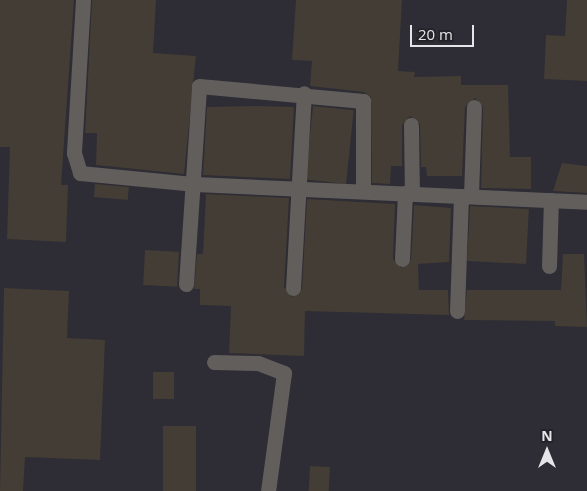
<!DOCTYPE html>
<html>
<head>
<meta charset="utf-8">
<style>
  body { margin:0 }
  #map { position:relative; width:587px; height:491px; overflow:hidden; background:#2e2c34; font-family:"Open Sans",sans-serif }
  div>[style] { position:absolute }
  .building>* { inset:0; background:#433d36; transform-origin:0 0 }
  .minor>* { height:15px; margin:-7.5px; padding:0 7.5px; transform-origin:7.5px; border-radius:7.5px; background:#625e5c }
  span { translate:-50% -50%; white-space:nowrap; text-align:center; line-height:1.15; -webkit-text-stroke:5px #24232a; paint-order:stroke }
  .north { position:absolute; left:522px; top:426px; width:50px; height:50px; -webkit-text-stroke:4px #24232a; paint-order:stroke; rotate:0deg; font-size:14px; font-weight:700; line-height:20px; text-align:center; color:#e5e4e9 }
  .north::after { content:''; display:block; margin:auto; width:18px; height:22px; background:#e5e4e9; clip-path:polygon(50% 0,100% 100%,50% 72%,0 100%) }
  .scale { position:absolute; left:410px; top:25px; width:64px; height:22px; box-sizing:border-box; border:2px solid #e5e4e9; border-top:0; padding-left:6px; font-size:15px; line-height:18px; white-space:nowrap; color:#e5e4e9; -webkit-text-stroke:4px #24232a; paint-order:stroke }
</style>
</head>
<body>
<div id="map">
  <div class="building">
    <div style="clip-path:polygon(0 0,74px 0,61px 185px,68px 185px,66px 242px,7px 239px,10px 147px,0 147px)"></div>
    <div style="clip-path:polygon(92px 0,156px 0,153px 53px,196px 56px,184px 174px,96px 165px,97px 133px,85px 133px)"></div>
    <div style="clip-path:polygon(296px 0,402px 0,398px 71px,415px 72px,414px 77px,461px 76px,461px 85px,508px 85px,510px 157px,531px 157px,531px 189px,481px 188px,483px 107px,475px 98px,465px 107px,462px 176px,427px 176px,426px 167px,421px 167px,420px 124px,410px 116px,402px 125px,402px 166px,391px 166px,390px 184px,372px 183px,371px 97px,364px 92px,310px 86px,312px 61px,292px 60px)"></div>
    <div style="clip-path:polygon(567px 0,587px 0,587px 81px,544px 79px,546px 35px,565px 36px)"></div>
    <div style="clip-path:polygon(257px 106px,294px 107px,290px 179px,203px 175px,207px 107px)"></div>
    <div style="left:313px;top:106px;width:41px;height:74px;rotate:6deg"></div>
    <div style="clip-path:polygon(562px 163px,587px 166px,587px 193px,553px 191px)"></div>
    <div style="left:95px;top:184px;width:34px;height:13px;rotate:5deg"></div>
    <div style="clip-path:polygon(206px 194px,289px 198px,284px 287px,292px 297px,302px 289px,307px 199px,395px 204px,393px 259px,401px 268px,411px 260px,414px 205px,451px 208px,449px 262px,418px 264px,419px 290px,448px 290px,449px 315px,305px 311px,304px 356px,229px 353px,231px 306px,200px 305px,200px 289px,194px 289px,197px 254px,203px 254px)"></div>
    <div style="left:470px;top:206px;width:59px;height:55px;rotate:3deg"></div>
    <div style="left:145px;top:250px;width:34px;height:35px;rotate:3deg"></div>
    <div style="clip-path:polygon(563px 254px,584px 254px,587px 327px,555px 326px,555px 321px,464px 320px,467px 290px,561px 290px)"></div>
    <div style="clip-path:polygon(4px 288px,69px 291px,67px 338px,105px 340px,100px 460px,25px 457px,23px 491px,0 491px)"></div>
    <div style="left:153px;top:372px;width:21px;height:27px"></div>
    <div style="left:163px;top:426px;width:33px;height:65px"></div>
    <div style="left:310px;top:466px;width:20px;height:25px;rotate:3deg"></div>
  </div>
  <div class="minor">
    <div style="left:83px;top:0;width:153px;rotate:93.4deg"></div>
    <div style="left:74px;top:153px;width:21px;rotate:73deg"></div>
    <div style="left:80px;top:173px;width:116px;rotate:5.5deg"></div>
    <div style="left:195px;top:184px;width:392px;rotate:2.6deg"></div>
    <div style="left:411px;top:125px;width:68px;rotate:89.2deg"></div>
    <div style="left:471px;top:196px;width:89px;rotate:-88.1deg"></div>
    <div style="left:402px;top:259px;width:66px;rotate:-87.4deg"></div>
    <div style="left:549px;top:266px;width:66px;rotate:-88.3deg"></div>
    <div style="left:186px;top:284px;width:198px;rotate:-86.2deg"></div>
    <div style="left:199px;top:86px;width:165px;rotate:5.2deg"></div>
    <div style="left:363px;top:101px;width:90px;rotate:90deg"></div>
    <div style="left:293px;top:288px;width:195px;rotate:-86.8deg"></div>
    <div style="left:457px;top:311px;width:115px;rotate:-88deg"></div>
    <div style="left:214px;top:362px;width:44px;rotate:1.3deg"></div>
    <div style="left:258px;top:363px;width:28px;rotate:21deg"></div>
    <div style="left:284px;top:373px;width:119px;rotate:97.7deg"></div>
  </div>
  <div class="north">N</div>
  <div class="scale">20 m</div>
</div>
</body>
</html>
